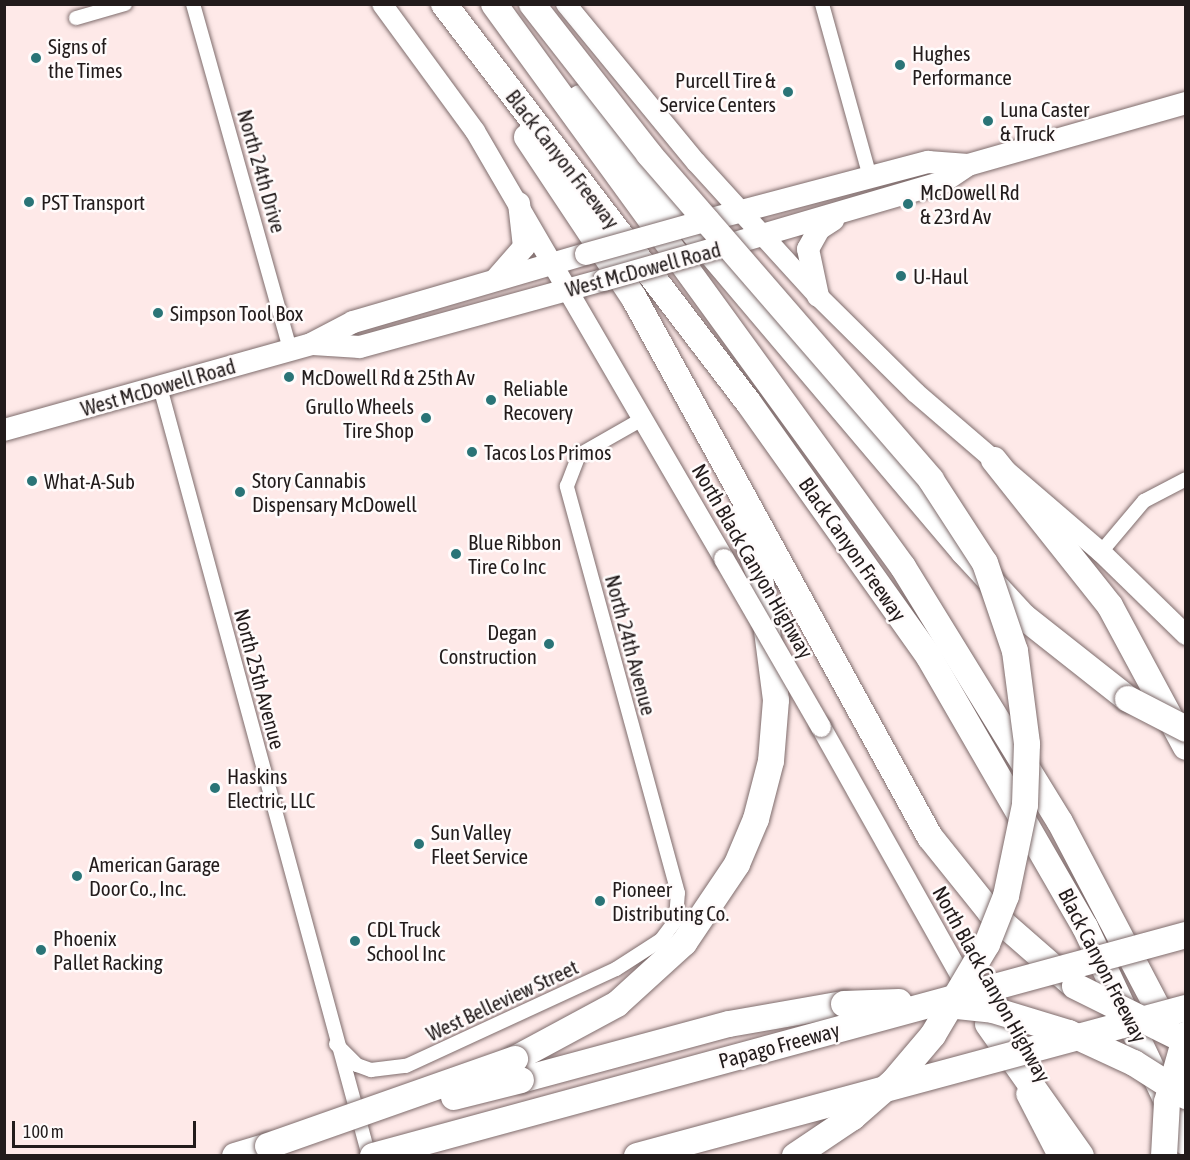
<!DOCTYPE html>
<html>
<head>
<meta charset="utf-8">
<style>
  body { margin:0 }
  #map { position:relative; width:1190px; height:1160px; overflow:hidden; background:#fee9e8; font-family:"Asap Condensed",sans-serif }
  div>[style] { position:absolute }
  .roads { filter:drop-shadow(0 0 2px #7e6c6c) drop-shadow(0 0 2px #7e6c6c) }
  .minor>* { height:14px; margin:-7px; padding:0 7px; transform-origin:7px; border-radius:7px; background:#fff }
  .secondary>* { height:20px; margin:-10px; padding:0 10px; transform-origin:10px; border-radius:10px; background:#fff }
  .primary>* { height:22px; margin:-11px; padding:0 11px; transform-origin:11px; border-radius:11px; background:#fff }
  .motorway>* { height:26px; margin:-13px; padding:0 13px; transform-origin:13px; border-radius:13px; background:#fff }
  .bridges { filter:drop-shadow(0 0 2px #7e6c6c) drop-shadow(0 0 2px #7e6c6c) }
  .secondary-bridge>* { height:20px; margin:-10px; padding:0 10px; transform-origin:10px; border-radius:10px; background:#fff }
  .primary-bridge>* { height:22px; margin:-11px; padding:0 11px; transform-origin:11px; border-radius:11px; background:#fff }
  .motorway-bridge>* { height:26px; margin:-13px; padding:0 13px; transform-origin:13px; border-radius:13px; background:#fff }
  .dots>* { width:16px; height:16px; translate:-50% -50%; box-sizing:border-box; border:3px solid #fffbfb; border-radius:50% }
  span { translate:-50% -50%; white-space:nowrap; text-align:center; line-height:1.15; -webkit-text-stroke:5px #fffbfb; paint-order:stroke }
  .poi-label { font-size:21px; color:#221b1b }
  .left { translate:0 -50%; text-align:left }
  .right { translate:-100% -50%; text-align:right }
  .street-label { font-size:21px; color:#221b1b }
  .frame { position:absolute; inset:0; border:6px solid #221b1b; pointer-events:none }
  .scale { position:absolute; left:12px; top:1121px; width:184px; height:27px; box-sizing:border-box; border:3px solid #221b1b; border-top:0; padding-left:8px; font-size:18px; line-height:21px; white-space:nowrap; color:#221b1b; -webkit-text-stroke:4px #fffbfb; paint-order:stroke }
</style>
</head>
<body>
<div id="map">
  <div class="roads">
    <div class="minor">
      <div style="left:193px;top:4px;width:359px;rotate:74.3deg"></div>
      <div style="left:822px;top:4px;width:180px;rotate:74.5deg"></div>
      <div style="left:76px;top:18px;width:51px;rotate:-15.9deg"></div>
      <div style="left:160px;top:387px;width:797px;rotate:74.8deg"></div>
      <div style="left:1101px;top:552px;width:67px;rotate:-49.9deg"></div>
      <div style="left:1144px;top:501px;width:47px;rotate:-27.6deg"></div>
      <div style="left:336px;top:1044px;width:30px;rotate:45deg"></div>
      <div style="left:357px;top:1065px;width:15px;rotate:20deg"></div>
      <div style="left:371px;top:1070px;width:35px;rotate:-7deg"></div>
      <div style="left:406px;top:1066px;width:231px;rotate:-24.8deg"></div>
      <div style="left:616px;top:969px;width:54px;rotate:-32.8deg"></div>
      <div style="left:661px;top:940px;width:25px;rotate:-53deg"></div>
      <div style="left:676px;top:920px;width:27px;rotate:-86deg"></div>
      <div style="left:678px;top:893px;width:422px;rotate:-105.3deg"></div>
      <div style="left:567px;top:486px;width:33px;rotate:-69deg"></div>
      <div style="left:579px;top:455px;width:75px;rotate:-29.6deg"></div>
    </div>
    <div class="secondary">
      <div style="left:382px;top:4px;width:157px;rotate:53.8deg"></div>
      <div style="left:475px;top:131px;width:495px;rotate:59.8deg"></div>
      <div style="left:566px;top:4px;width:205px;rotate:50.6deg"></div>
      <div style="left:696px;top:162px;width:181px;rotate:47.7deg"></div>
      <div style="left:818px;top:296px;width:138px;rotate:44.7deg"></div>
      <div style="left:916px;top:393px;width:244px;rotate:40.7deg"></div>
      <div style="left:1101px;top:552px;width:119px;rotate:44.3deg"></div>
      <div style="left:821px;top:727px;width:304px;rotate:60.7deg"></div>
      <div style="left:1026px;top:1094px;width:70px;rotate:62.7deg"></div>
    </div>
    <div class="primary">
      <div style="left:708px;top:220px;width:228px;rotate:-14.8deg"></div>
      <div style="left:928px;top:162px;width:40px;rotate:4.3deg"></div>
      <div style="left:728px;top:245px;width:224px;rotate:-16.3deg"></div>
      <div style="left:943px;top:182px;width:30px;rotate:-34deg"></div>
      <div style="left:968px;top:165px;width:227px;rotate:-15.9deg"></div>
      <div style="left:496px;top:279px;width:43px;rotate:-48.8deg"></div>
      <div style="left:524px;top:247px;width:44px;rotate:-96.5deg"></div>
      <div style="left:818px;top:296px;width:48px;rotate:-102deg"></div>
      <div style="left:808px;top:249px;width:23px;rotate:-61deg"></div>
      <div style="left:819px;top:229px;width:17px;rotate:-33deg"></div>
      <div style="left:313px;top:344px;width:47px;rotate:3.7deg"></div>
      <div style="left:360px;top:347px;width:253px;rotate:-15.4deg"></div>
      <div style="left:4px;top:430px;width:319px;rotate:-15.6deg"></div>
      <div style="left:311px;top:344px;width:47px;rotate:-27.6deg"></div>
      <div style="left:353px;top:322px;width:243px;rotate:-16.3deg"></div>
    </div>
    <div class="motorway">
      <div style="left:444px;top:4px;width:501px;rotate:52.63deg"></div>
      <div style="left:748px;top:402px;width:313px;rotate:54.6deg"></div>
      <div style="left:929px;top:657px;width:312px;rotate:60deg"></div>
      <div style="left:1085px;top:927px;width:238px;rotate:64.8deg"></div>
      <div style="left:494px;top:4px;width:696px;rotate:54deg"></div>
      <div style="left:903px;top:567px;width:299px;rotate:58.4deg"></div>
      <div style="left:1060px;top:822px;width:238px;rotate:62.3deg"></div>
      <div style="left:580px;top:98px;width:595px;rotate:49.77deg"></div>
      <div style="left:964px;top:552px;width:88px;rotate:47.3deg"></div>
      <div style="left:1024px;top:617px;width:132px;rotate:38.3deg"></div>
      <div style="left:527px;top:137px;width:193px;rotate:56.4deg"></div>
      <div style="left:634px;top:298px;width:615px;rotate:61.23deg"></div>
      <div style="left:930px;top:837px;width:96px;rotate:51.3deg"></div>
      <div style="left:990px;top:912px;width:106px;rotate:41.2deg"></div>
      <div style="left:994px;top:460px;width:186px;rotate:51.5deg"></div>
      <div style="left:1110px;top:606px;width:160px;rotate:61.7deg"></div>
      <div style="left:988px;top:1024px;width:161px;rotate:54.8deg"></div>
      <div style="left:515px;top:1059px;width:116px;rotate:-28.3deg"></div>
      <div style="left:617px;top:1004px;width:91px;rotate:-42.3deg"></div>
      <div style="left:684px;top:943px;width:95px;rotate:-56.1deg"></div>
      <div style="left:737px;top:864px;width:49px;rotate:-67.1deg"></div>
      <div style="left:756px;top:819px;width:60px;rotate:-75.5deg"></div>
      <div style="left:771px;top:761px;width:61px;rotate:-85.3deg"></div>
      <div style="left:776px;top:700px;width:124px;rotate:-97.4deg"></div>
      <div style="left:760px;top:577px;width:63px;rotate:-109.6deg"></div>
      <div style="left:521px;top:1080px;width:215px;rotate:-15.1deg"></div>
      <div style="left:729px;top:1024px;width:117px;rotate:-9.9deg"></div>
      <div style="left:235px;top:1156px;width:34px;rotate:-17deg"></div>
    </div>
  </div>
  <div class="bridges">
    <div class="secondary-bridge">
      <div style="left:724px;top:559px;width:194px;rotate:60deg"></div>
    </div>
    <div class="primary-bridge">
      <div style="left:586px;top:254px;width:127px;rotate:-15.6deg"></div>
      <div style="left:604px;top:280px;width:129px;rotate:-15.8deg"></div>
    </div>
    <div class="motorway-bridge">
      <div style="left:532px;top:4px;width:190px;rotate:52deg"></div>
      <div style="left:649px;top:154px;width:431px;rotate:49.1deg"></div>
      <div style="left:931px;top:480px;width:99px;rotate:57deg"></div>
      <div style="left:985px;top:563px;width:93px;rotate:71.2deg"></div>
      <div style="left:1015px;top:651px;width:94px;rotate:82.6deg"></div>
      <div style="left:1027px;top:744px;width:61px;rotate:91.9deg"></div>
      <div style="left:1025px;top:805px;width:93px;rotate:101.8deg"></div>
      <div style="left:1006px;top:896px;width:52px;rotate:111.6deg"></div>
      <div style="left:987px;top:944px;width:106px;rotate:120.7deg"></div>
      <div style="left:933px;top:1035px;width:60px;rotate:130.3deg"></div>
      <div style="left:894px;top:1081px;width:55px;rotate:138.7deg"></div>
      <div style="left:853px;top:1117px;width:70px;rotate:146.1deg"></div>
      <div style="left:1128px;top:699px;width:65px;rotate:27.3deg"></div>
      <div style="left:1075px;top:986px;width:124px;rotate:26.4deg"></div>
      <div style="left:844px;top:1004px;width:55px;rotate:-2.1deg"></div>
      <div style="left:948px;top:1005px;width:45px;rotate:6.3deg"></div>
      <div style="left:993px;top:1010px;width:79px;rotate:16.8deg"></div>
      <div style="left:1069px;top:1033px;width:72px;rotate:24.8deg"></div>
      <div style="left:1134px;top:1063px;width:62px;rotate:32.4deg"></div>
      <div style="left:454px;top:1097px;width:69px;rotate:-14.2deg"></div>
      <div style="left:268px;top:1146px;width:262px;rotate:-19.4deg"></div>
      <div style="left:373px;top:1156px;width:843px;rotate:-15.21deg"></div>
      <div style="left:637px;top:1156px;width:569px;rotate:-15.09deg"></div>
      <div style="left:1164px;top:1156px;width:54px;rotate:-86.8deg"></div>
      <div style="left:1167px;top:1102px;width:70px;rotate:-74.2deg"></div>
    </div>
  </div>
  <div class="dots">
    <div style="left:36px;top:58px;background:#2a7477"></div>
    <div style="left:900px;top:65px;background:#2a7477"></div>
    <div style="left:788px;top:92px;background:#2a7477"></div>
    <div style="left:988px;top:121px;background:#2a7477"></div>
    <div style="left:29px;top:202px;background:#2a7477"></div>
    <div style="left:908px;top:204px;background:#2a7477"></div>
    <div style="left:901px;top:276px;background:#2a7477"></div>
    <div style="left:158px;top:313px;background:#2a7477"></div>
    <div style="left:289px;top:377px;background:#2a7477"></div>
    <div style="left:491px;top:400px;background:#2a7477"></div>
    <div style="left:426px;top:418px;background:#2a7477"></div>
    <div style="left:472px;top:452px;background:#2a7477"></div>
    <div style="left:32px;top:481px;background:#2a7477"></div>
    <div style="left:240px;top:492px;background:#2a7477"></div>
    <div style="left:456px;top:554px;background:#2a7477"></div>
    <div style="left:549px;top:644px;background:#2a7477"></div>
    <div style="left:215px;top:788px;background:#2a7477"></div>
    <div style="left:419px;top:844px;background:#2a7477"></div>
    <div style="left:77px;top:876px;background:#2a7477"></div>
    <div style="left:600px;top:901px;background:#2a7477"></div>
    <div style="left:355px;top:941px;background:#2a7477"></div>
    <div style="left:41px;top:950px;background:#2a7477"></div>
  </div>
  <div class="poi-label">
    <span class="left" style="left:48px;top:58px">Signs of<br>the Times</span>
    <span class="left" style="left:912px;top:65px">Hughes<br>Performance</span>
    <span class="right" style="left:776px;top:92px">Purcell Tire &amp;<br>Service Centers</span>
    <span class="left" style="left:1000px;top:121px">Luna Caster<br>&amp; Truck</span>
    <span class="left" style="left:920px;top:204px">McDowell Rd<br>&amp; 23rd Av</span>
    <span class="left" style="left:41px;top:202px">PST Transport</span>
    <span class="left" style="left:913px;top:276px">U-Haul</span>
    <span class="left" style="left:170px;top:313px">Simpson Tool Box</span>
    <span class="left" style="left:301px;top:377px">McDowell Rd &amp; 25th Av</span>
    <span class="left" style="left:503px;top:400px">Reliable<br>Recovery</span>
    <span class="right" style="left:414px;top:418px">Grullo Wheels<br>Tire Shop</span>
    <span class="left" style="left:484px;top:452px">Tacos Los Primos</span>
    <span class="left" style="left:252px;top:492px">Story Cannabis<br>Dispensary McDowell</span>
    <span class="left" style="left:44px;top:481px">What-A-Sub</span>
    <span class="left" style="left:468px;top:554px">Blue Ribbon<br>Tire Co Inc</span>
    <span class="right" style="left:537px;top:644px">Degan<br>Construction</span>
    <span class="left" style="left:227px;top:788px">Haskins<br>Electric, LLC</span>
    <span class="left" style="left:431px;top:844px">Sun Valley<br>Fleet Service</span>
    <span class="left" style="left:89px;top:876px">American Garage<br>Door Co., Inc.</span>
    <span class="left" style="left:612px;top:901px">Pioneer<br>Distributing Co.</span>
    <span class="left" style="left:367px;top:941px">CDL Truck<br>School Inc</span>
    <span class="left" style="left:53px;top:950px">Phoenix<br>Pallet Racking</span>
  </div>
  <div class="street-label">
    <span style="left:563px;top:159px;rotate:52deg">Black Canyon Freeway</span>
    <span style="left:262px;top:171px;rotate:74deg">North 24th Drive</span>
    <span style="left:643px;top:269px;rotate:-15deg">West McDowell Road</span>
    <span style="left:158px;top:387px;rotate:-16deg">West McDowell Road</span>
    <span style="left:853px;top:549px;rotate:55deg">Black Canyon Freeway</span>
    <span style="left:753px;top:561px;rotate:60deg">North Black Canyon Highway</span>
    <span style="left:631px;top:645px;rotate:75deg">North 24th Avenue</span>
    <span style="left:260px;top:679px;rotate:75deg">North 25th Avenue</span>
    <span style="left:1103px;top:965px;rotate:63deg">Black Canyon Freeway</span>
    <span style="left:992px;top:984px;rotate:61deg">North Black Canyon Highway</span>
    <span style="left:502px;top:1000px;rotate:-25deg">West Belleview Street</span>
    <span style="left:779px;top:1045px;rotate:-15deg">Papago Freeway</span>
  </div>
  <div class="frame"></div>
  <div class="scale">100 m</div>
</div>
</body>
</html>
